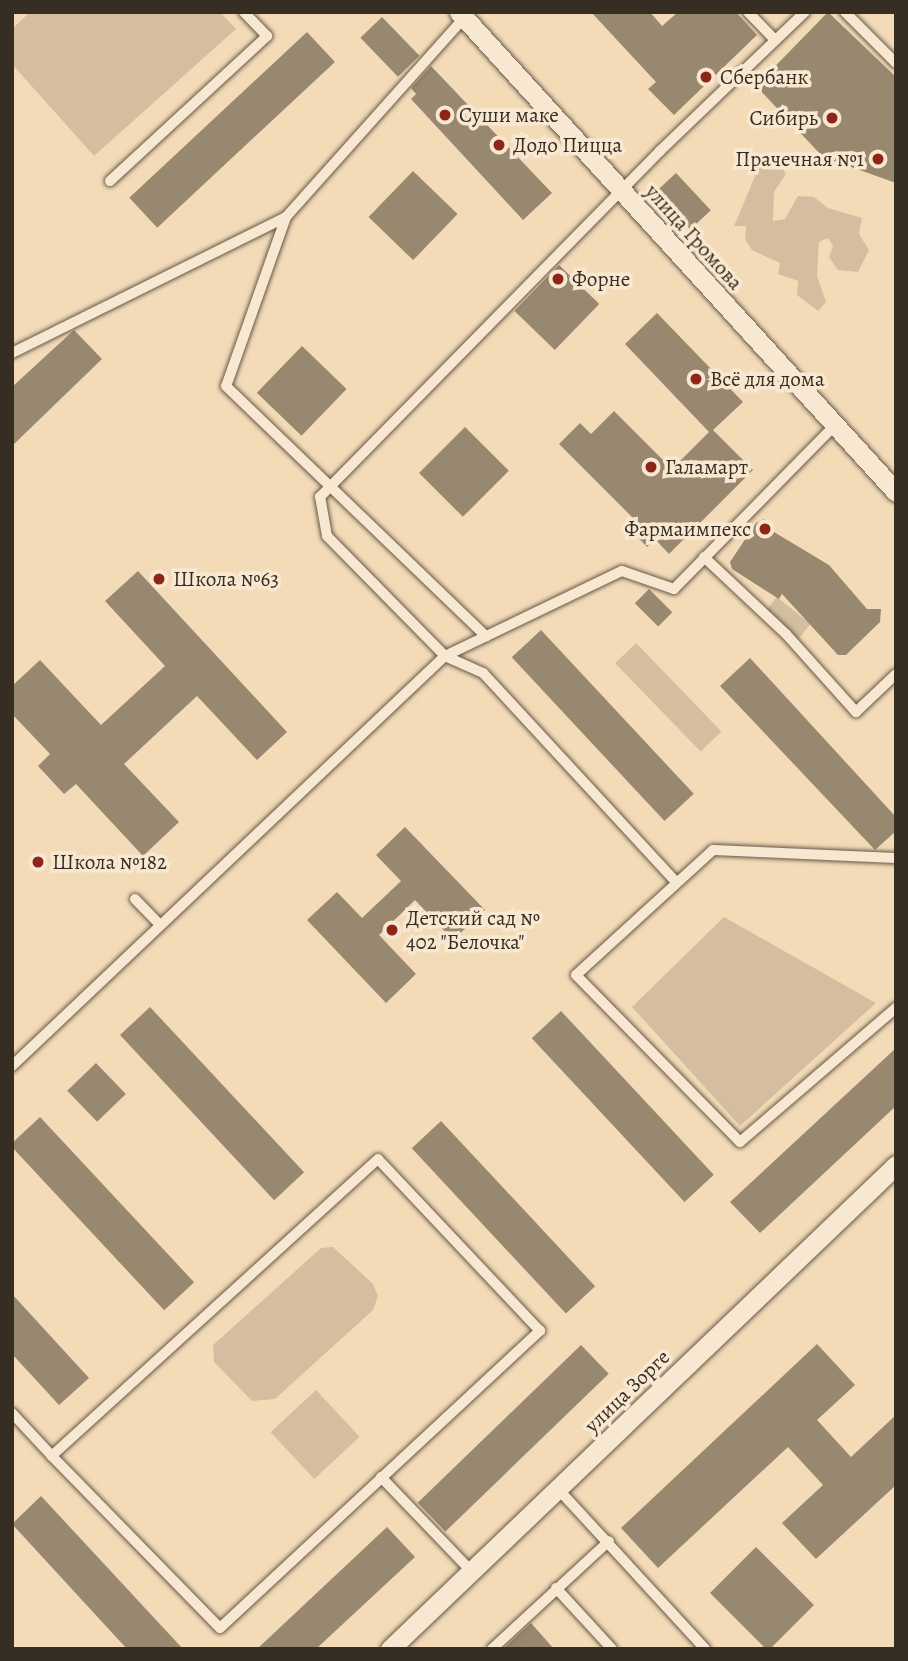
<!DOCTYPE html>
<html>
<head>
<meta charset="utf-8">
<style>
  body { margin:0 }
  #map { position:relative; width:908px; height:1661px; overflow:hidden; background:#f4dbb8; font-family:Alegreya,serif }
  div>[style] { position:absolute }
  .green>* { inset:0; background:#d4be9f; transform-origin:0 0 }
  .building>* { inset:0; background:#998870; transform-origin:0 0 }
  .roads { filter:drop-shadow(0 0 2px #665948) drop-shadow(0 0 2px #665948) }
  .service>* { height:10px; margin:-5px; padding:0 5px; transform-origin:5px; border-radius:5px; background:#f8e8d1 }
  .minor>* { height:19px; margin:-9.5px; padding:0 9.5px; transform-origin:9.5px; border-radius:9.5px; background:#f8e8d1 }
  .dots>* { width:19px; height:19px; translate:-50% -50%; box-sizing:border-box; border:4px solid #f8e8d1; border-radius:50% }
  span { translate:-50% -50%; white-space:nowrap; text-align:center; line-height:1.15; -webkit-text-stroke:7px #f8e8d1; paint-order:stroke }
  .poi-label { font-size:21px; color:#362e23 }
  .left { translate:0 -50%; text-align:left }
  .right { translate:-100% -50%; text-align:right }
  .street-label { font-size:21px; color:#362e23 }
  .frame { position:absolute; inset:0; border:14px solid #362e23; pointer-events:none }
</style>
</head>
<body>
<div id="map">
  <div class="green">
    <div style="clip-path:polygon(30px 12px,220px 12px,236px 29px,94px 156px,12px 64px,12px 29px)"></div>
    <div style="clip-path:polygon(762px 160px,780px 164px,786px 174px,774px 192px,773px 221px,785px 219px,798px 196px,814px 197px,828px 208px,862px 218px,859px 234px,869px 250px,858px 272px,838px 270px,829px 257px,833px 246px,828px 238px,819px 242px,817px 276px,826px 302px,818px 311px,797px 295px,798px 281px,778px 274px,780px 263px,752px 250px,745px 239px,746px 226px,734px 226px)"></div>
    <div style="left:777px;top:597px;width:43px;height:25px;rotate:39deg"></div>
    <div style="left:636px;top:643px;width:123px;height:29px;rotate:46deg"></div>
    <div style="clip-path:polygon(724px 917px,876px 1003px,740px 1126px,632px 1007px)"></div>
    <div style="clip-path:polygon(333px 1247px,373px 1284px,378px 1296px,373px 1310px,275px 1399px,252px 1401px,214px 1362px,213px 1345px,321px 1248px)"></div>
    <div style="left:316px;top:1390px;width:64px;height:62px;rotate:47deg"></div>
  </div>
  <div class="building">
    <div style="clip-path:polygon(591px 12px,650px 12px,662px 26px,678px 12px,736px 12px,757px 35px,674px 115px,648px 89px,656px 82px)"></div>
    <div style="clip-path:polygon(828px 12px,896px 77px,896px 183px,823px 157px,756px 86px)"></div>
    <div style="left:382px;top:17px;width:54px;height:30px;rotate:46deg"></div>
    <div style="left:307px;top:32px;width:41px;height:243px;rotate:47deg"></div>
    <div style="clip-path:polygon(431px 66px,552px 193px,523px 220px,411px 99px,416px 94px,411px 88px)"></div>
    <div style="left:413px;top:171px;width:62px;height:64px;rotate:44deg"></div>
    <div style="left:676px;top:173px;width:51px;height:28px;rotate:47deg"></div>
    <div style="left:559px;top:265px;width:56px;height:64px;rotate:44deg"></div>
    <div style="clip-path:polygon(657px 313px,743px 402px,713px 430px,753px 470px,669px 554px,655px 539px,647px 547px,634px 533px,641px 526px,559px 444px,580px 423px,591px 434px,614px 411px,672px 469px,709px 432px,625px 344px)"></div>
    <div style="clip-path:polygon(74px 330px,102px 359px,12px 446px,12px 387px)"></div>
    <div style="left:302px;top:346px;width:62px;height:65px;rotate:44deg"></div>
    <div style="left:465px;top:427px;width:62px;height:65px;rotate:45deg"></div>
    <div style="clip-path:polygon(764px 519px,774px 532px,829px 565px,867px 609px,881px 609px,880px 622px,846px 655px,838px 655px,782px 594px,779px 599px,732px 569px,730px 562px,756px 523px)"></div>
    <div style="clip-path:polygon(138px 571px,287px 732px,257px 760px,197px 696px,124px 764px,179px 822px,143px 856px,76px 784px,64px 794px,38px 766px,50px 754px,12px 714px,12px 686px,40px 660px,101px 725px,165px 666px,105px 601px)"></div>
    <div style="left:649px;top:589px;width:33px;height:20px;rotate:45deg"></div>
    <div style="left:541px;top:630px;width:224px;height:40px;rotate:47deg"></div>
    <div style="clip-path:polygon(750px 658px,896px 817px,896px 831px,875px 850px,720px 686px)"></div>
    <div style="clip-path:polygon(405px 827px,485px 910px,453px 940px,415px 900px,379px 935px,416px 974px,386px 1003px,307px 920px,337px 892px,362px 918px,401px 881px,376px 855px)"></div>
    <div style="left:150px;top:1007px;width:226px;height:41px;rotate:47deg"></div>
    <div style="left:561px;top:1011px;width:224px;height:40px;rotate:47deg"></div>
    <div style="clip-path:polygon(896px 1048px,896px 1106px,760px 1233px,730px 1202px)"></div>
    <div style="left:96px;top:1063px;width:43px;height:40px;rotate:46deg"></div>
    <div style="left:40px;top:1117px;width:226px;height:41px;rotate:47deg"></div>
    <div style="left:441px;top:1121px;width:226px;height:40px;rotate:47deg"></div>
    <div style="clip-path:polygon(12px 1294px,89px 1378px,59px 1405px,12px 1354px)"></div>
    <div style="clip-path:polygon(817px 1344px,855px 1385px,817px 1420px,851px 1457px,896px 1415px,896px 1485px,816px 1559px,782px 1523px,823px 1485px,788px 1447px,658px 1568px,621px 1528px)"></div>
    <div style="left:581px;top:1345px;width:40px;height:227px;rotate:46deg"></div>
    <div style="clip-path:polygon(41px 1496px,183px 1649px,127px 1649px,12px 1524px)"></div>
    <div style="clip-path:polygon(387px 1527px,415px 1557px,316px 1649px,257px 1649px)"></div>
    <div style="left:756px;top:1547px;width:82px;height:65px;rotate:45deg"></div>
    <div style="clip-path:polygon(531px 1623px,554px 1649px,503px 1649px)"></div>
  </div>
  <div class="roads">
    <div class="service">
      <div style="left:748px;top:12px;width:39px;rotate:46deg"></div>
      <div style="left:845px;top:12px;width:72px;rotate:45deg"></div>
      <div style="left:110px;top:181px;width:214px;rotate:-42.7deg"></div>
      <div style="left:267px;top:36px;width:33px;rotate:-134deg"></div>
      <div style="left:286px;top:217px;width:179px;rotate:109.5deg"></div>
      <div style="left:226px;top:386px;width:361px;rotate:43.9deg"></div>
      <div style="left:12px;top:353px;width:306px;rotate:-26.4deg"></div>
      <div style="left:286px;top:217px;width:267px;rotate:-48.2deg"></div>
      <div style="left:704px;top:557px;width:112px;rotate:43.2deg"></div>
      <div style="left:786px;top:634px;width:105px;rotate:48.1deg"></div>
      <div style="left:856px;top:712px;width:55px;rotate:-43.5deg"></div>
      <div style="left:896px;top:858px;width:183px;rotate:-177.5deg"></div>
      <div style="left:713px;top:850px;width:185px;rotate:137.6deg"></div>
      <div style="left:576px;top:975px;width:234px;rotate:45.5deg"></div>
      <div style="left:740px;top:1142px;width:206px;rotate:-40.7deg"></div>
      <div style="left:676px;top:882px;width:284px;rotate:-132.7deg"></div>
      <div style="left:483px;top:673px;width:42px;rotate:-155.9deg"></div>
      <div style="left:445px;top:656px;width:168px;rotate:-134.5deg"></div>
      <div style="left:327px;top:536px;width:40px;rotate:-100deg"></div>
      <div style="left:320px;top:497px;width:485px;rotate:-45.5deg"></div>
      <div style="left:660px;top:151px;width:201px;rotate:-43.8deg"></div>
      <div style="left:135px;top:899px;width:36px;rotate:46deg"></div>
      <div style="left:12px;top:1066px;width:596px;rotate:-43.44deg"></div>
      <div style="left:445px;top:656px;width:196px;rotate:-25.7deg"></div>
      <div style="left:622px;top:571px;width:55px;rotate:19.1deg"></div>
      <div style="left:674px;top:589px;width:228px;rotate:-45.5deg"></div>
      <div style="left:12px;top:1413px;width:59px;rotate:47.1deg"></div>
      <div style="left:52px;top:1456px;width:240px;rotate:45.7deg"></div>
      <div style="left:220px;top:1628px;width:437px;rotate:-42.9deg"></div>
      <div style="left:540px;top:1331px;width:236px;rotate:-133.3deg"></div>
      <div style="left:378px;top:1159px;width:441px;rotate:137.7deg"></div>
      <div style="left:381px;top:1477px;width:132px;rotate:46.2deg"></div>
      <div style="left:559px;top:1490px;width:216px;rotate:47.4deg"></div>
      <div style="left:556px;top:1588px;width:83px;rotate:47.4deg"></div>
      <div style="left:492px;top:1649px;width:159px;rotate:-42.7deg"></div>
    </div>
    <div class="minor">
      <div style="left:459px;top:12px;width:649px;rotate:47.68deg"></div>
      <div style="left:390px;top:1649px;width:700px;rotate:-43.73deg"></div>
    </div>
  </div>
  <div class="dots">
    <div style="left:706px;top:77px;background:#8f2418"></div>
    <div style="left:445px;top:115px;background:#8f2418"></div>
    <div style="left:832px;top:118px;background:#8f2418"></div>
    <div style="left:499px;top:145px;background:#8f2418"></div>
    <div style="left:878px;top:159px;background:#8f2418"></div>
    <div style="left:558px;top:279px;background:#8f2418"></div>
    <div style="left:696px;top:379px;background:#8f2418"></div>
    <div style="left:651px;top:467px;background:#8f2418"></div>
    <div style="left:765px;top:529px;background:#8f2418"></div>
    <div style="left:159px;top:579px;background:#8f2418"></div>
    <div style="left:38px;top:862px;background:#8f2418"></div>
    <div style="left:392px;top:930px;background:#8f2418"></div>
  </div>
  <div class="poi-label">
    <span class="left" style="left:720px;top:77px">Сбербанк</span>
    <span class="left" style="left:459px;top:115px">Суши маке</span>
    <span class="right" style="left:818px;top:118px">Сибирь</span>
    <span class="left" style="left:513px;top:145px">Додо Пицца</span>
    <span class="right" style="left:864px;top:159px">Прачечная №1</span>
    <span class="left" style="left:572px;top:279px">Форне</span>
    <span class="left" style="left:710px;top:379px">Всё для дома</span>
    <span class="left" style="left:665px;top:467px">Галамарт</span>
    <span class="right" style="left:751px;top:529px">Фармаимпекс</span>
    <span class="left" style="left:173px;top:579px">Школа №63</span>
    <span class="left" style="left:52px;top:862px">Школа №182</span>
    <span class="left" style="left:406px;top:930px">Детский сад №<br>402 "Белочка"</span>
  </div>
  <div class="street-label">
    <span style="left:694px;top:237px;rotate:48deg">улица Громова</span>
    <span style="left:627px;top:1391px;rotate:-44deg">улица Зорге</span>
  </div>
  <div class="frame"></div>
</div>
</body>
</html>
